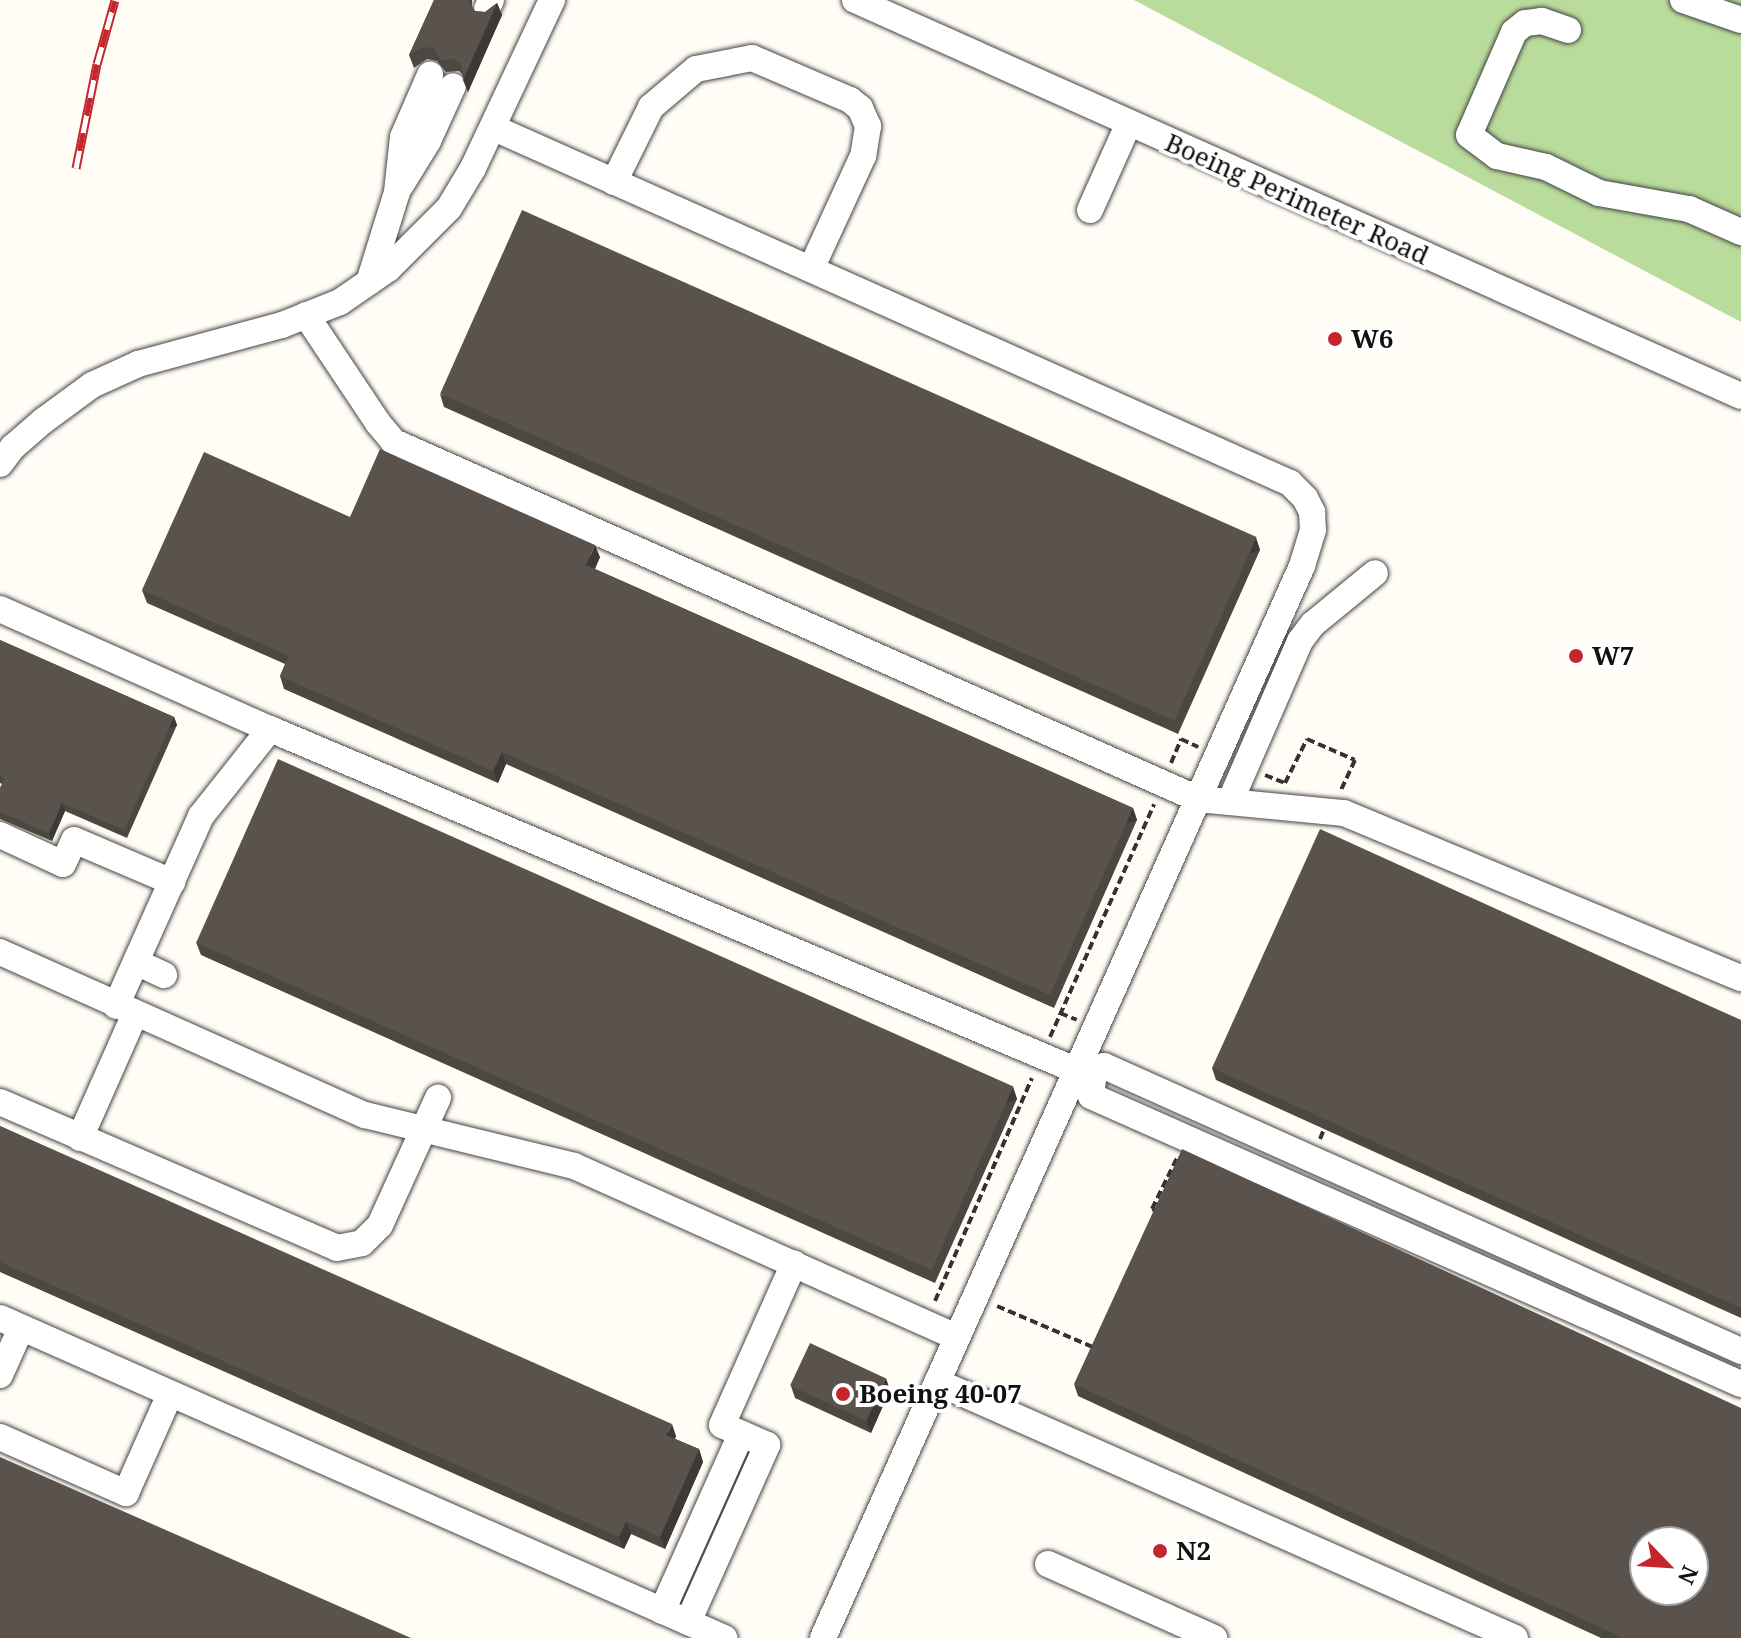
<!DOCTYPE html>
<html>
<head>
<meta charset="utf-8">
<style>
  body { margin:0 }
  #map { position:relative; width:1741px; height:1638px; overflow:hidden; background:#fffdf5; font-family:"Noto Serif",serif }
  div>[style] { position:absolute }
  .forest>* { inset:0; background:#b9dc9c }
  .path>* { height:4px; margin-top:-2px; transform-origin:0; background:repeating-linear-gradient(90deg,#333 0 8px,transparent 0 12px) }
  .roads { filter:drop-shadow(0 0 2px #444) drop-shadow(0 0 2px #444) }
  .minor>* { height:26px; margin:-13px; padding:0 13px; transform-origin:13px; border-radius:13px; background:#fff }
  .rail>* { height:9px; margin-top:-4.5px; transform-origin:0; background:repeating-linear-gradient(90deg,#fff 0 18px,#c4262e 0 36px); box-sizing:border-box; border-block:2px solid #c4262e }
  .wall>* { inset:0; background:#4d4742 }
  .shaded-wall>* { inset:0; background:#3f3936; transform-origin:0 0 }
  .building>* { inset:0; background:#5a524d; transform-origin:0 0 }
  .dots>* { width:22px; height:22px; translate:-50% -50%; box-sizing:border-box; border:4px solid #fff; border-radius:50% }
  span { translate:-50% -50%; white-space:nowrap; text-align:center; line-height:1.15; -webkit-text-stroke:8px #fff; paint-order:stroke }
  .street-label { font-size:26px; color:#111 }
  .poi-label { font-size:26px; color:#111; font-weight:700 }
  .left { translate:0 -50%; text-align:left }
  .north { position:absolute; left:1629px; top:1526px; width:80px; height:80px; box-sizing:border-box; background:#fff; border:2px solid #a0a0a0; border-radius:50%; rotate:115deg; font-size:22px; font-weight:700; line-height:32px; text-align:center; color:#111 }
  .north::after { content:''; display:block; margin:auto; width:28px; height:36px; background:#c4262e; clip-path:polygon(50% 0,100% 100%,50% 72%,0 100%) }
</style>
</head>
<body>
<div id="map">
  <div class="forest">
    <div style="clip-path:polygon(1134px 0,1741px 0,1741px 322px)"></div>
  </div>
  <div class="path">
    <div style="left:1171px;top:763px;width:26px;rotate:-67deg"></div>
    <div style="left:1181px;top:739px;width:19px;rotate:25deg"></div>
    <div style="left:1265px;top:775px;width:22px;rotate:22deg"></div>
    <div style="left:1285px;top:783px;width:49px;rotate:-63.4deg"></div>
    <div style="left:1307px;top:739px;width:52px;rotate:23.6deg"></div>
    <div style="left:1355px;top:760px;width:33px;rotate:115deg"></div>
    <div style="left:1060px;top:1013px;width:18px;rotate:22deg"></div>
    <div style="left:1050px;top:1037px;width:255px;rotate:-65.9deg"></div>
    <div style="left:1320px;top:1139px;width:11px;rotate:-68deg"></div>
    <div style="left:1158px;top:1211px;width:6px;rotate:-162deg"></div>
    <div style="left:1152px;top:1209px;width:57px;rotate:-63.9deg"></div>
    <div style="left:935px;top:1301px;width:243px;rotate:-66.5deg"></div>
    <div style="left:997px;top:1306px;width:107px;rotate:23.2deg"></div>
  </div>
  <div class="roads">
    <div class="minor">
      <div style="left:855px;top:0;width:970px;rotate:24.08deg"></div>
      <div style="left:1683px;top:0;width:61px;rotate:19deg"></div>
      <div style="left:487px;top:9px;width:10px;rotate:-66deg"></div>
      <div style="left:1568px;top:30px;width:28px;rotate:-161deg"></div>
      <div style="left:1542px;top:21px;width:17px;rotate:173deg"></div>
      <div style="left:1525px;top:23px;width:14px;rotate:141deg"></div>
      <div style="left:1514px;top:32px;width:112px;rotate:113.6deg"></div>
      <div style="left:1469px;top:135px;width:35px;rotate:37deg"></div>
      <div style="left:1497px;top:156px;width:50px;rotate:12.7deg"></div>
      <div style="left:1546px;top:167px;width:59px;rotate:26.1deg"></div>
      <div style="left:1599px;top:193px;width:91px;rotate:10.1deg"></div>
      <div style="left:1689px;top:209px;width:57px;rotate:23.9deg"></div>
      <div style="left:494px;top:128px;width:872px;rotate:24.04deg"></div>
      <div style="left:1290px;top:483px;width:21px;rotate:45deg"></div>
      <div style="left:1305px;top:498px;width:16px;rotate:63deg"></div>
      <div style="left:1312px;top:512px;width:18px;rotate:87deg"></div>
      <div style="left:1313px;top:530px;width:38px;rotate:107deg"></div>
      <div style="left:1302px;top:566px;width:1174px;rotate:114.08deg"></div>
      <div style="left:614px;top:182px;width:84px;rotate:-63.7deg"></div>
      <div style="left:651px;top:107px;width:59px;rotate:-40.2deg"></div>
      <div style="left:696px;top:69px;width:57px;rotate:-11.1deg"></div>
      <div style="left:752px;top:58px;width:107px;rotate:23.2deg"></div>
      <div style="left:850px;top:100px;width:13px;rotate:39deg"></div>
      <div style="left:860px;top:108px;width:20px;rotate:66deg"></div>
      <div style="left:868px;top:126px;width:30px;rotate:99deg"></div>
      <div style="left:863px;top:156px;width:124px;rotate:114.7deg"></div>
      <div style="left:401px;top:185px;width:52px;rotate:-58.5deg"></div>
      <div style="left:428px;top:141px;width:60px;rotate:-65.6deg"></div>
      <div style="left:1090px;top:210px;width:95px;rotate:-65.9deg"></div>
      <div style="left:369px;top:282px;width:94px;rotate:-72.7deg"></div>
      <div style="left:397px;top:192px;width:55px;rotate:-83.8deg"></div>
      <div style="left:403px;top:137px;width:68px;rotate:-66.5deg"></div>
      <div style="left:306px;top:315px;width:130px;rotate:56.3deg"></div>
      <div style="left:378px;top:423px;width:25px;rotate:50deg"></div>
      <div style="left:394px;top:442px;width:880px;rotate:23.94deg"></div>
      <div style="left:1198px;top:799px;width:147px;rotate:5.5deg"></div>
      <div style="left:1344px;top:813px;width:430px;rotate:22.6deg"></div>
      <div style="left:0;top:464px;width:21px;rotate:-53deg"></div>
      <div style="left:13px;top:447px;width:40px;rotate:-41deg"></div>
      <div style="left:43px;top:421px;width:61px;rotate:-36.3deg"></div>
      <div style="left:92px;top:385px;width:51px;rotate:-24.5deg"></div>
      <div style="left:138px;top:364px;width:149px;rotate:-15.2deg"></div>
      <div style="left:282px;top:325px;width:62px;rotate:-21.6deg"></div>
      <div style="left:340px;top:302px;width:58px;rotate:-34.5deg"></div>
      <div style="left:388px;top:269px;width:86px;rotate:-45deg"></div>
      <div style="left:449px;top:208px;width:47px;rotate:-59deg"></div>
      <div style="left:473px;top:168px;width:186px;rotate:-64.8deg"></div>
      <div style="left:0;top:609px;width:295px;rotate:24deg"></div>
      <div style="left:270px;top:729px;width:111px;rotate:128.4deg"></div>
      <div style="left:201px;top:816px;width:208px;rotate:114.1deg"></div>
      <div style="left:270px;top:729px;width:893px;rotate:22.95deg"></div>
      <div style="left:1230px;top:802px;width:176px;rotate:-66.5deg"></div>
      <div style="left:1300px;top:641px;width:21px;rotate:-53deg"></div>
      <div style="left:1313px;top:624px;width:80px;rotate:-39.4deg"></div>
      <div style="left:0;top:835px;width:69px;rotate:24.7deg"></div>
      <div style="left:63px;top:864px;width:26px;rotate:-65deg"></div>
      <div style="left:74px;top:840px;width:107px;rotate:23.2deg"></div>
      <div style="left:0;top:952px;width:400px;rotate:24.1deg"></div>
      <div style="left:365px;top:1115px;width:215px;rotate:13.7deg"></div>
      <div style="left:574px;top:1166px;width:419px;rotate:24.1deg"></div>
      <div style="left:136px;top:962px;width:31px;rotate:25deg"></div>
      <div style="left:0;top:1102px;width:367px;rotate:23.4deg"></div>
      <div style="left:337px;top:1248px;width:25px;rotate:-11deg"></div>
      <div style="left:362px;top:1243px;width:25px;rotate:-45deg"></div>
      <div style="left:380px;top:1225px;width:140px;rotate:-65.5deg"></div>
      <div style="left:80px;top:1138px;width:136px;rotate:-66.1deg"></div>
      <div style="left:0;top:1318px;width:792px;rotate:23.84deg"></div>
      <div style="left:1741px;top:1351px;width:698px;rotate:-155.9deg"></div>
      <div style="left:1104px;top:1066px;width:12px;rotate:149deg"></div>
      <div style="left:1094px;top:1072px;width:24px;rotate:97deg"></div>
      <div style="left:1091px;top:1096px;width:711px;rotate:23.9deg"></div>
      <div style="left:0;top:1375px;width:51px;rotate:-65.9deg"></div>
      <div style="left:937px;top:1382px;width:632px;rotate:23.89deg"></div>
      <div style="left:0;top:1437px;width:138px;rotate:24deg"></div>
      <div style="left:126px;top:1493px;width:108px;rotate:-66deg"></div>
      <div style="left:1048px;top:1564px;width:182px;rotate:24deg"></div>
      <div style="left:662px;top:1611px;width:194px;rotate:-65.9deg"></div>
      <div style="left:688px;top:1622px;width:194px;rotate:-65.9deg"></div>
      <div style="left:767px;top:1445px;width:49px;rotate:-156deg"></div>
      <div style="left:722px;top:1425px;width:177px;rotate:-66deg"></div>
    </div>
  </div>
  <div class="rail">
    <div style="left:76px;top:168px;width:106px;rotate:-78.6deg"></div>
    <div style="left:97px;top:64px;width:66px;rotate:-74.3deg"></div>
  </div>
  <div class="wall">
    <div style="clip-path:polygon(434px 0,472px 0,472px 6px,475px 11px,485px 12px,497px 3px,502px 15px,468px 92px,462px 74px,459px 71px,446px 72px,437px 61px,427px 59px,414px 68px,409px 55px)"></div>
    <div style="clip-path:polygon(440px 394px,1256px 538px,1260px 550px,1178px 734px,444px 407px)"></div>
    <div style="clip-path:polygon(350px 517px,600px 557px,595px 569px,1133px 808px,1137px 820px,1054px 1008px,506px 764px,498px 783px,284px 689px,280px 676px,285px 664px,147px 603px,142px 590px)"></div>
    <div style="clip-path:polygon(0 640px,174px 717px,177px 725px,127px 838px,65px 811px,52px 841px,0 819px,0 788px,2px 784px,0 783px)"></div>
    <div style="clip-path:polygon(196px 942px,1013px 1087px,1017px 1099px,935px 1283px,201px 955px)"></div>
    <div style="clip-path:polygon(1741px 1020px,1741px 1318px,1216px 1080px,1212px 1068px)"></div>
    <div style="clip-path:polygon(0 1126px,676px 1436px,675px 1439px,699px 1449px,703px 1462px,665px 1549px,631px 1534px,624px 1549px,0 1272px)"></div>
    <div style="clip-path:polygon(1074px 1384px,1741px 1638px,1601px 1638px,1078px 1396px)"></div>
    <div style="clip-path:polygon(791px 1386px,890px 1390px,871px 1433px,795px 1398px)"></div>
  </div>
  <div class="shaded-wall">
    <div style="clip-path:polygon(497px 3px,502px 15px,468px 92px,463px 80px)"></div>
    <div style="left:1256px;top:538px;width:13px;height:201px;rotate:72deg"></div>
    <div style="clip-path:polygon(595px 545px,600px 557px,591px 577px,586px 565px)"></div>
    <div style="left:174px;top:717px;width:9px;height:124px;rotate:69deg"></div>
    <div style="clip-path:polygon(502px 752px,506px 764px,498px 783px,493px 771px)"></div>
    <div style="clip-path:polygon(62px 803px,65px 811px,52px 841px,49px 833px)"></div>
    <div style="left:1133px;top:808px;width:13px;height:205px;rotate:72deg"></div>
    <div style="left:1013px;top:1087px;width:13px;height:201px;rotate:72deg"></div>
    <div style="clip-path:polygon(886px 1378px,890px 1390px,871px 1433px,866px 1421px)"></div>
    <div style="clip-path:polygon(672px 1424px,676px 1436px,671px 1447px,666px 1435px)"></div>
    <div style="clip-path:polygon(699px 1449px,703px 1462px,665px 1549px,660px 1537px)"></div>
    <div style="clip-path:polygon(626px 1521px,631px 1534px,624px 1549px,619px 1537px)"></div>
  </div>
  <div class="building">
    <div style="clip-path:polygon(434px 0,467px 0,475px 11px,485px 12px,497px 3px,463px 80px,461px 64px,454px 59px,441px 60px,433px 48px,423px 47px,409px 55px)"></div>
    <div style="left:522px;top:210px;width:804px;height:201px;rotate:24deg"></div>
    <div style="clip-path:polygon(380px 449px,595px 545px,586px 565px,1133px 808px,1050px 995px,502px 752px,493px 771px,280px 676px,289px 656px,142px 590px,204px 452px,350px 517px)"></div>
    <div style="clip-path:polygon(0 640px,174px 717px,124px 830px,62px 803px,49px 833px,0 812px,0 788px,5px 778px,0 776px)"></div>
    <div style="left:278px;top:759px;width:805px;height:201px;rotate:24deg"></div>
    <div style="clip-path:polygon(1320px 829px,1741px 1020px,1741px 1308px,1212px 1068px)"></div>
    <div style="clip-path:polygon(0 1126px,672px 1424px,666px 1435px,699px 1449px,660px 1537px,626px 1521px,619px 1537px,0 1262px)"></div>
    <div style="clip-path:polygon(evenodd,1182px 1149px,1741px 1408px,1741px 1638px,1623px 1638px,1074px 1384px,1182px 1149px,1645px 1542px,1693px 1542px,1693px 1590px,1645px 1590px,1645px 1542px)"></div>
    <div style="left:810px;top:1343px;width:84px;height:47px;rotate:25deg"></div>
    <div style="clip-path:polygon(0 1457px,411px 1638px,0 1638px)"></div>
  </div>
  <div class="dots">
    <div style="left:1335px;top:339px;background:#c4262e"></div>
    <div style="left:1576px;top:656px;background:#c4262e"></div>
    <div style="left:843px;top:1394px;background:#c4262e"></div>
    <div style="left:1160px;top:1551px;background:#c4262e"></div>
  </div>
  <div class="street-label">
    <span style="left:1297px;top:199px;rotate:24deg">Boeing Perimeter Road</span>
  </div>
  <div class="poi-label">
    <span class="left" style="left:1351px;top:339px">W6</span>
    <span class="left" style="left:1592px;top:656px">W7</span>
    <span class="left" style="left:859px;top:1394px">Boeing 40-07</span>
    <span class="left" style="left:1176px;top:1551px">N2</span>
  </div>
  <div class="north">N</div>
</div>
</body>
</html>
